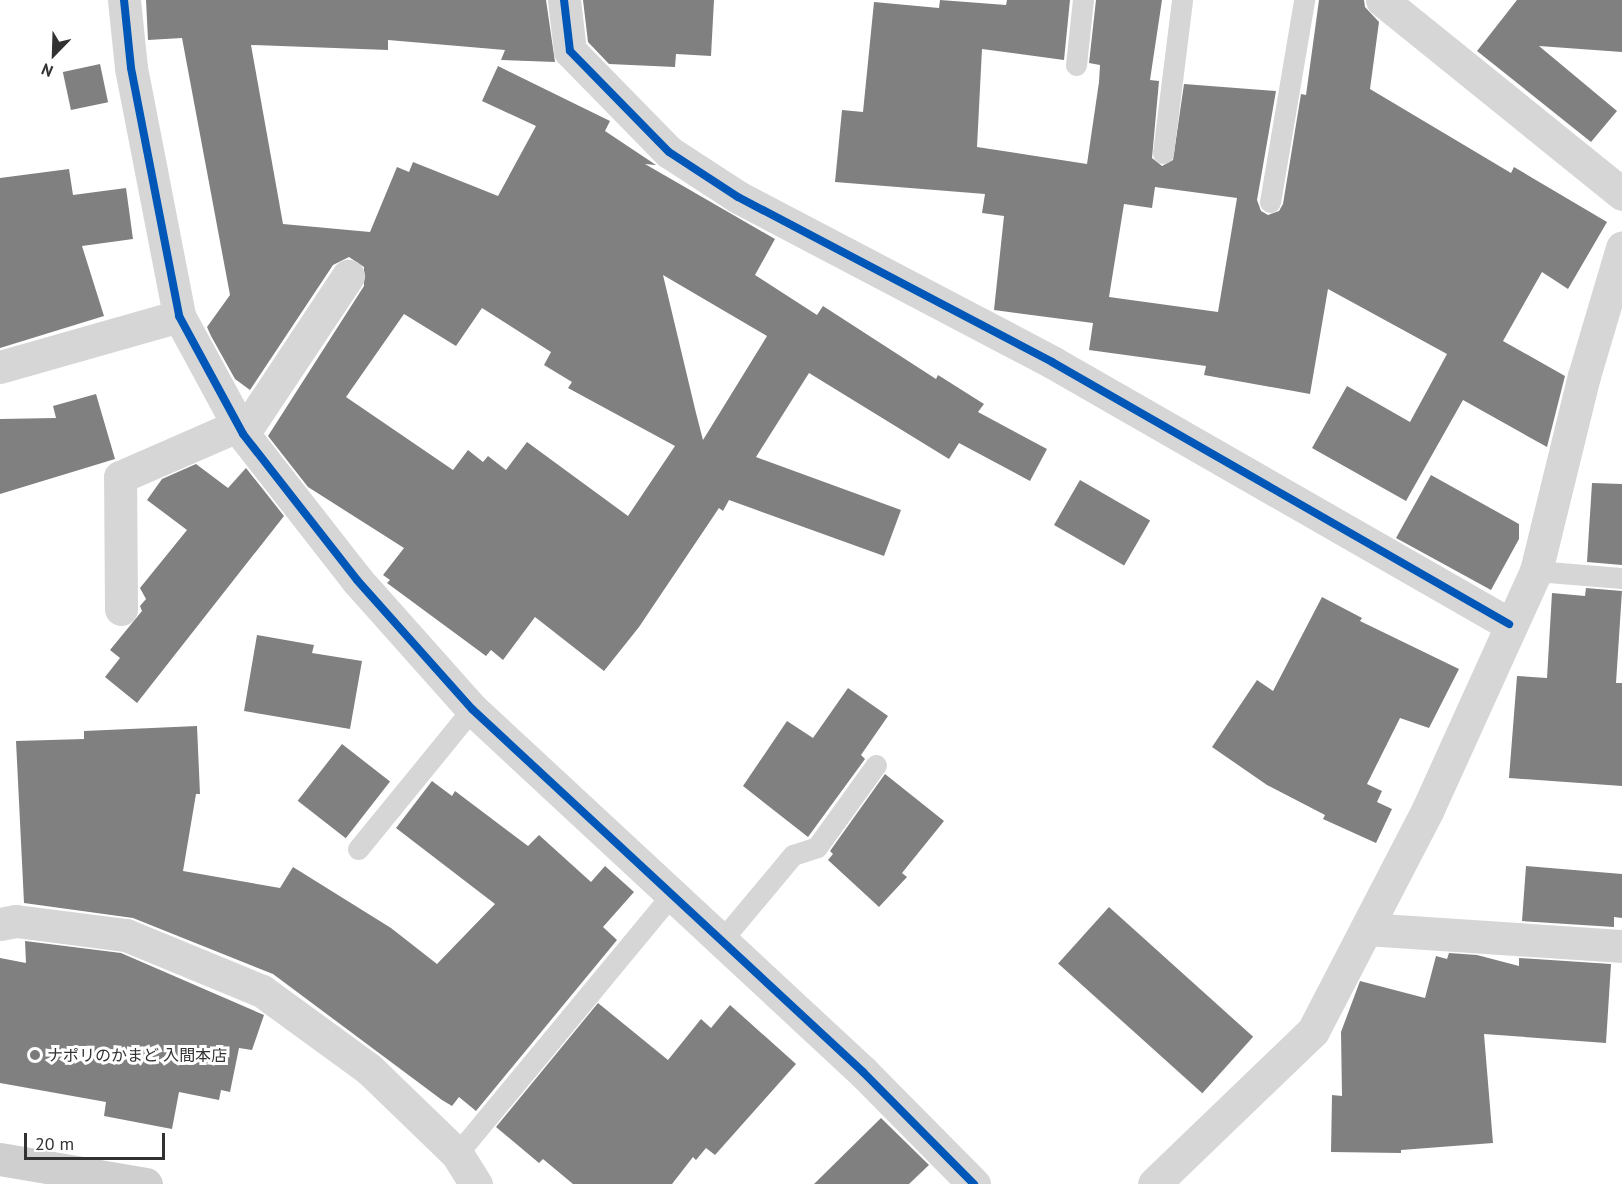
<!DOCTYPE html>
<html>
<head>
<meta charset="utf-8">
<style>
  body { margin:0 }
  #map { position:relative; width:1622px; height:1184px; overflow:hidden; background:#fff; font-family:"PT Sans","Noto Sans JP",sans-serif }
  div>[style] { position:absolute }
  .building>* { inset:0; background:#808080; transform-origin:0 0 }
  .lane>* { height:21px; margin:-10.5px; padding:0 10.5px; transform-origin:10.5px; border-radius:10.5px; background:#d6d6d6 }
  .street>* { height:33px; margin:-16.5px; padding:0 16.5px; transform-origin:16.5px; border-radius:16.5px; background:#d6d6d6 }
  .secondary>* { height:33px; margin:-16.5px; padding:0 16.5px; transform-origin:16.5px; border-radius:16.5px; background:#cfcfcf }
  .cycleway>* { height:8px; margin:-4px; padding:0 4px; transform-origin:4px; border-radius:4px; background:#0057b8 }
  .dots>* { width:16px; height:16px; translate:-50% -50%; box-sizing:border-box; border:3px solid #fff; border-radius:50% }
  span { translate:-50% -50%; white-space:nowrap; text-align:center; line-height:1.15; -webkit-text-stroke:6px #fff; paint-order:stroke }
  .poi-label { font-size:16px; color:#323232 }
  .left { translate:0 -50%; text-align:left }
  .north { position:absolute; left:24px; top:24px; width:60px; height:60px; -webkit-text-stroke:4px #fff; paint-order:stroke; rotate:203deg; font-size:16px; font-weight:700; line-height:24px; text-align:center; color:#323232 }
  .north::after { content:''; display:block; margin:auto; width:21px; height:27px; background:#323232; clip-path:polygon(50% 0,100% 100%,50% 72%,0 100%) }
  .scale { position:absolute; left:24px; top:1133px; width:141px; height:27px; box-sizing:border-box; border:3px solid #323232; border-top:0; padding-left:8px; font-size:18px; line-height:21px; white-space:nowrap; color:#323232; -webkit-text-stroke:4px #fff; paint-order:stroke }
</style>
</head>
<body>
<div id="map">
  <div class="building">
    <div style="clip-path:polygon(evenodd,146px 0,546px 0,555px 62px,501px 60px,505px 50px,388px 40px,388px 50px,251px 45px,283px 224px,370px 232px,397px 167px,409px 172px,413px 162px,498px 196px,536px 126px,482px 101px,498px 66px,610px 121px,605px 131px,656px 165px,645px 164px,775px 239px,755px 275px,817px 315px,823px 306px,936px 379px,938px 375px,984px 404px,978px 412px,1047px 449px,1030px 481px,959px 443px,949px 459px,809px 373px,756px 457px,901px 510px,884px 556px,729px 500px,723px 511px,719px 508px,639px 627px,604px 671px,535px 617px,503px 660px,491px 650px,486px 656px,387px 583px,390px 580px,383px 575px,404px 548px,308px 487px,268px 436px,364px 286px,364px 267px,349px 257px,333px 265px,250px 390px,235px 379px,211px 336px,207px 327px,230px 295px,182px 38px,148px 40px,146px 0,663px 275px,767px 336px,703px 440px,696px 413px,663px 275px,146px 0,482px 308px,551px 352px,544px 365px,572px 382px,568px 388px,675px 446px,628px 516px,527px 442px,506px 470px,488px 456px,483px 462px,468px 450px,453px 470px,346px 397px,404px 314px,456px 346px,482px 308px)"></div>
    <div style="clip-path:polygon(583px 0,714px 0,711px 56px,676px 54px,675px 67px,609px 64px,588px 42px)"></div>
    <div style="clip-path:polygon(evenodd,940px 0,1006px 5px,1007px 0,1070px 0,1064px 60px,982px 49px,977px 147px,1087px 164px,1099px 82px,1100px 65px,1089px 63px,1096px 0,1162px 0,1150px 80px,1159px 81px,1152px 158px,1162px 166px,1173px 160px,1184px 84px,1276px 91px,1257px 200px,1261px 211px,1268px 215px,1279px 211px,1283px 204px,1301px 94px,1306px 95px,1319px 0,1364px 0,1365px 7px,1379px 22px,1370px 89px,1511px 173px,1514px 167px,1607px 222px,1568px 289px,1542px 272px,1503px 341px,1565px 376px,1547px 447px,1463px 400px,1406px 501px,1312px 448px,1347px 386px,1410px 422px,1447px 354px,1328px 289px,1310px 394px,1204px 375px,1206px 366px,1089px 350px,1093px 323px,994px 310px,1004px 216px,982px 213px,985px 194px,835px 182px,842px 110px,863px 112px,874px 2px,939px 8px,940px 0,1155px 187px,1237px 198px,1218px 312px,1109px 297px,1124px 204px,1152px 208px,1155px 187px)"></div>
    <div style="clip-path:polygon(1517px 0,1622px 0,1622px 52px,1539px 46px,1617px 111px,1591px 142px,1477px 51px)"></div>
    <div style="left:100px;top:64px;width:39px;height:38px;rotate:78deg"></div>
    <div style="clip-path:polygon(69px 169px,73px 195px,126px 188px,133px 239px,82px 246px,104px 316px,0 348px,0 178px)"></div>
    <div style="clip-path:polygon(96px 394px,115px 459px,0 494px,0 419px,56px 418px,53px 406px)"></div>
    <div style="clip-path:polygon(196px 464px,228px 488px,246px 468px,284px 516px,137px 703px,105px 677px,120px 658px,110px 650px,142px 611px,140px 606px,146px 599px,140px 588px,187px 530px,147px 500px,162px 479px)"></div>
    <div style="clip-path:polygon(1431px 475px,1519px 524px,1519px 539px,1491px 590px,1396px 538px)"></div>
    <div style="left:1080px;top:480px;width:81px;height:52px;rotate:30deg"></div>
    <div style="clip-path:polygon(1592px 483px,1622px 484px,1622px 565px,1587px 562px)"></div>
    <div style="clip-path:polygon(1586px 588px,1622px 591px,1616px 683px,1622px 683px,1622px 786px,1509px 778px,1517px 676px,1547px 678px,1552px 593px,1585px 596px)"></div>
    <div style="clip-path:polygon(1322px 597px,1362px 618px,1360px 621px,1459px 669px,1429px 728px,1400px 718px,1367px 784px,1382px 791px,1377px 802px,1392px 809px,1376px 843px,1323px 819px,1325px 815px,1267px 785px,1212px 747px,1257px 680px,1273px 691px)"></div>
    <div style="clip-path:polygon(257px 635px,314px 645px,312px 653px,362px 661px,350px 729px,244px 711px)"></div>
    <div style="clip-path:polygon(848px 688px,888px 716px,861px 755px,865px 759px,808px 837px,743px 786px,787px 721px,813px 738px)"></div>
    <div style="clip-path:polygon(197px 726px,200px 794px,196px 794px,183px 871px,280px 888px,293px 867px,391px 928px,437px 964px,495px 904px,396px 828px,432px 781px,452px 796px,455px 791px,528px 846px,539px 835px,591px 882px,605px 866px,634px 892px,603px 927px,617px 940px,476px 1111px,459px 1097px,452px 1106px,442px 1100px,273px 974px,133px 918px,24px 903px,16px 741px,84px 739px,84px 731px)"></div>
    <div style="left:342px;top:744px;width:61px;height:72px;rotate:38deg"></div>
    <div style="clip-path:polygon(885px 774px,944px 821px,902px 873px,907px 877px,879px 907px,828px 860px,833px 854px,830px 851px)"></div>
    <div style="clip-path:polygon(1526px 866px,1622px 874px,1622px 918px,1614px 917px,1614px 927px,1522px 921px)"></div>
    <div style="left:1109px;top:907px;width:194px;height:76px;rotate:42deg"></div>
    <div style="clip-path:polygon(25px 941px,121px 953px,264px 1015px,252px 1050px,239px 1048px,230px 1092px,221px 1090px,219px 1100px,179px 1092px,172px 1129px,104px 1116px,106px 1102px,0 1083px,0 958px,26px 963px)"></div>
    <div style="clip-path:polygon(1449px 953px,1477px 955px,1519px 966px,1519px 958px,1611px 964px,1606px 1043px,1484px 1034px,1493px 1143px,1401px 1150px,1401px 1153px,1331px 1152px,1332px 1095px,1342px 1096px,1341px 1032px,1360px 981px,1425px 998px,1436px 956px,1447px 959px)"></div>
    <div style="clip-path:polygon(598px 1003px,668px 1060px,701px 1019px,711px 1028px,730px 1005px,796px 1064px,715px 1155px,706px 1148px,696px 1160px,693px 1157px,672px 1184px,573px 1184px,543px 1159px,539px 1163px,496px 1127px)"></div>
    <div style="clip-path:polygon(881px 1118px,929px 1165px,909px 1184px,814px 1184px)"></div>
  </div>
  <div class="lane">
    <div style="left:1076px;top:65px;width:65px;rotate:-83.9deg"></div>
    <div style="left:1163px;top:153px;width:154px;rotate:-82.9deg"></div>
    <div style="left:1270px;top:202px;width:205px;rotate:-80.4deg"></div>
    <div style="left:1536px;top:571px;width:86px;rotate:4.7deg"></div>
    <div style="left:358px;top:849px;width:181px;rotate:-50.8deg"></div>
    <div style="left:721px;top:941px;width:112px;rotate:-50.1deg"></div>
    <div style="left:793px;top:855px;width:25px;rotate:-18deg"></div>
    <div style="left:817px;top:847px;width:101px;rotate:-54.3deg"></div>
    <div style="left:457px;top:1154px;width:336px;rotate:-50.4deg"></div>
  </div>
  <div class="street">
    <div style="left:124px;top:0;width:68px;rotate:84.1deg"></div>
    <div style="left:131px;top:68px;width:253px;rotate:79deg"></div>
    <div style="left:179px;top:316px;width:134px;rotate:61.5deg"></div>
    <div style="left:243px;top:434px;width:185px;rotate:52deg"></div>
    <div style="left:357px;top:580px;width:173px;rotate:48.3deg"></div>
    <div style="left:472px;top:709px;width:534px;rotate:42.87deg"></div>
    <div style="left:863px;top:1072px;width:158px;rotate:45.3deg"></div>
    <div style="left:564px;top:0;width:51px;rotate:83.3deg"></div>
    <div style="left:570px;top:51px;width:141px;rotate:45.6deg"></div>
    <div style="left:669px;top:152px;width:82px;rotate:33.1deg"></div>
    <div style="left:738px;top:197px;width:355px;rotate:27.7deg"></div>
    <div style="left:1052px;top:362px;width:527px;rotate:29.83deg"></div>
    <div style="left:1382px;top:0;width:309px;rotate:38.9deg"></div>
    <div style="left:0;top:367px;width:186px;rotate:-15.9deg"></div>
    <div style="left:243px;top:434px;width:190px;rotate:-56.4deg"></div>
    <div style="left:121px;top:609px;width:132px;rotate:-90.4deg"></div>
    <div style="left:120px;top:477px;width:128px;rotate:-23.6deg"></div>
    <div style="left:0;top:924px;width:16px;rotate:-11deg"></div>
    <div style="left:16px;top:921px;width:111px;rotate:7.3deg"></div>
    <div style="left:126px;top:935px;width:147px;rotate:22.4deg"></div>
    <div style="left:262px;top:991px;width:132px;rotate:36.1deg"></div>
    <div style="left:369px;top:1069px;width:122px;rotate:44deg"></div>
    <div style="left:457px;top:1154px;width:36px;rotate:58deg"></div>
    <div style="left:1366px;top:929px;width:257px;rotate:3.8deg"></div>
    <div style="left:1154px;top:1184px;width:221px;rotate:-43.9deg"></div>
    <div style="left:1313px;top:1031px;width:250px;rotate:-62.6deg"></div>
    <div style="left:1428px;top:809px;width:261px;rotate:-65.6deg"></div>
    <div style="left:1536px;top:571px;width:201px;rotate:-76.2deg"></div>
    <div style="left:1584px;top:376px;width:134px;rotate:-73.5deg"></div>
  </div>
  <div class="secondary">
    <div style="left:0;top:1159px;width:148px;rotate:9.7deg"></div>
  </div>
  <div class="cycleway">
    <div style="left:124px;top:0;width:68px;rotate:84.1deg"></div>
    <div style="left:131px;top:68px;width:253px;rotate:79deg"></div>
    <div style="left:179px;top:316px;width:134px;rotate:61.5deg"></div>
    <div style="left:243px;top:434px;width:185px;rotate:52deg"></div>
    <div style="left:357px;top:580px;width:173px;rotate:48.3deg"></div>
    <div style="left:472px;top:709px;width:534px;rotate:42.87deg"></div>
    <div style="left:863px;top:1072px;width:158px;rotate:45.3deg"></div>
    <div style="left:564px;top:0;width:51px;rotate:83.3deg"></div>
    <div style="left:570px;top:51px;width:141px;rotate:45.6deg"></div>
    <div style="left:669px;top:152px;width:82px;rotate:33.1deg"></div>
    <div style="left:738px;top:197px;width:355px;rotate:27.7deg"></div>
    <div style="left:1052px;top:362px;width:527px;rotate:29.83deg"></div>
  </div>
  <div class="dots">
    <div style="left:35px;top:1055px;background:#7a7a7a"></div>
  </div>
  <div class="poi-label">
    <span class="left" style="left:47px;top:1055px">ナポリのかまど 入間本店</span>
  </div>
  <div class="north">N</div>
  <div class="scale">20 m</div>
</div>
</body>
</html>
